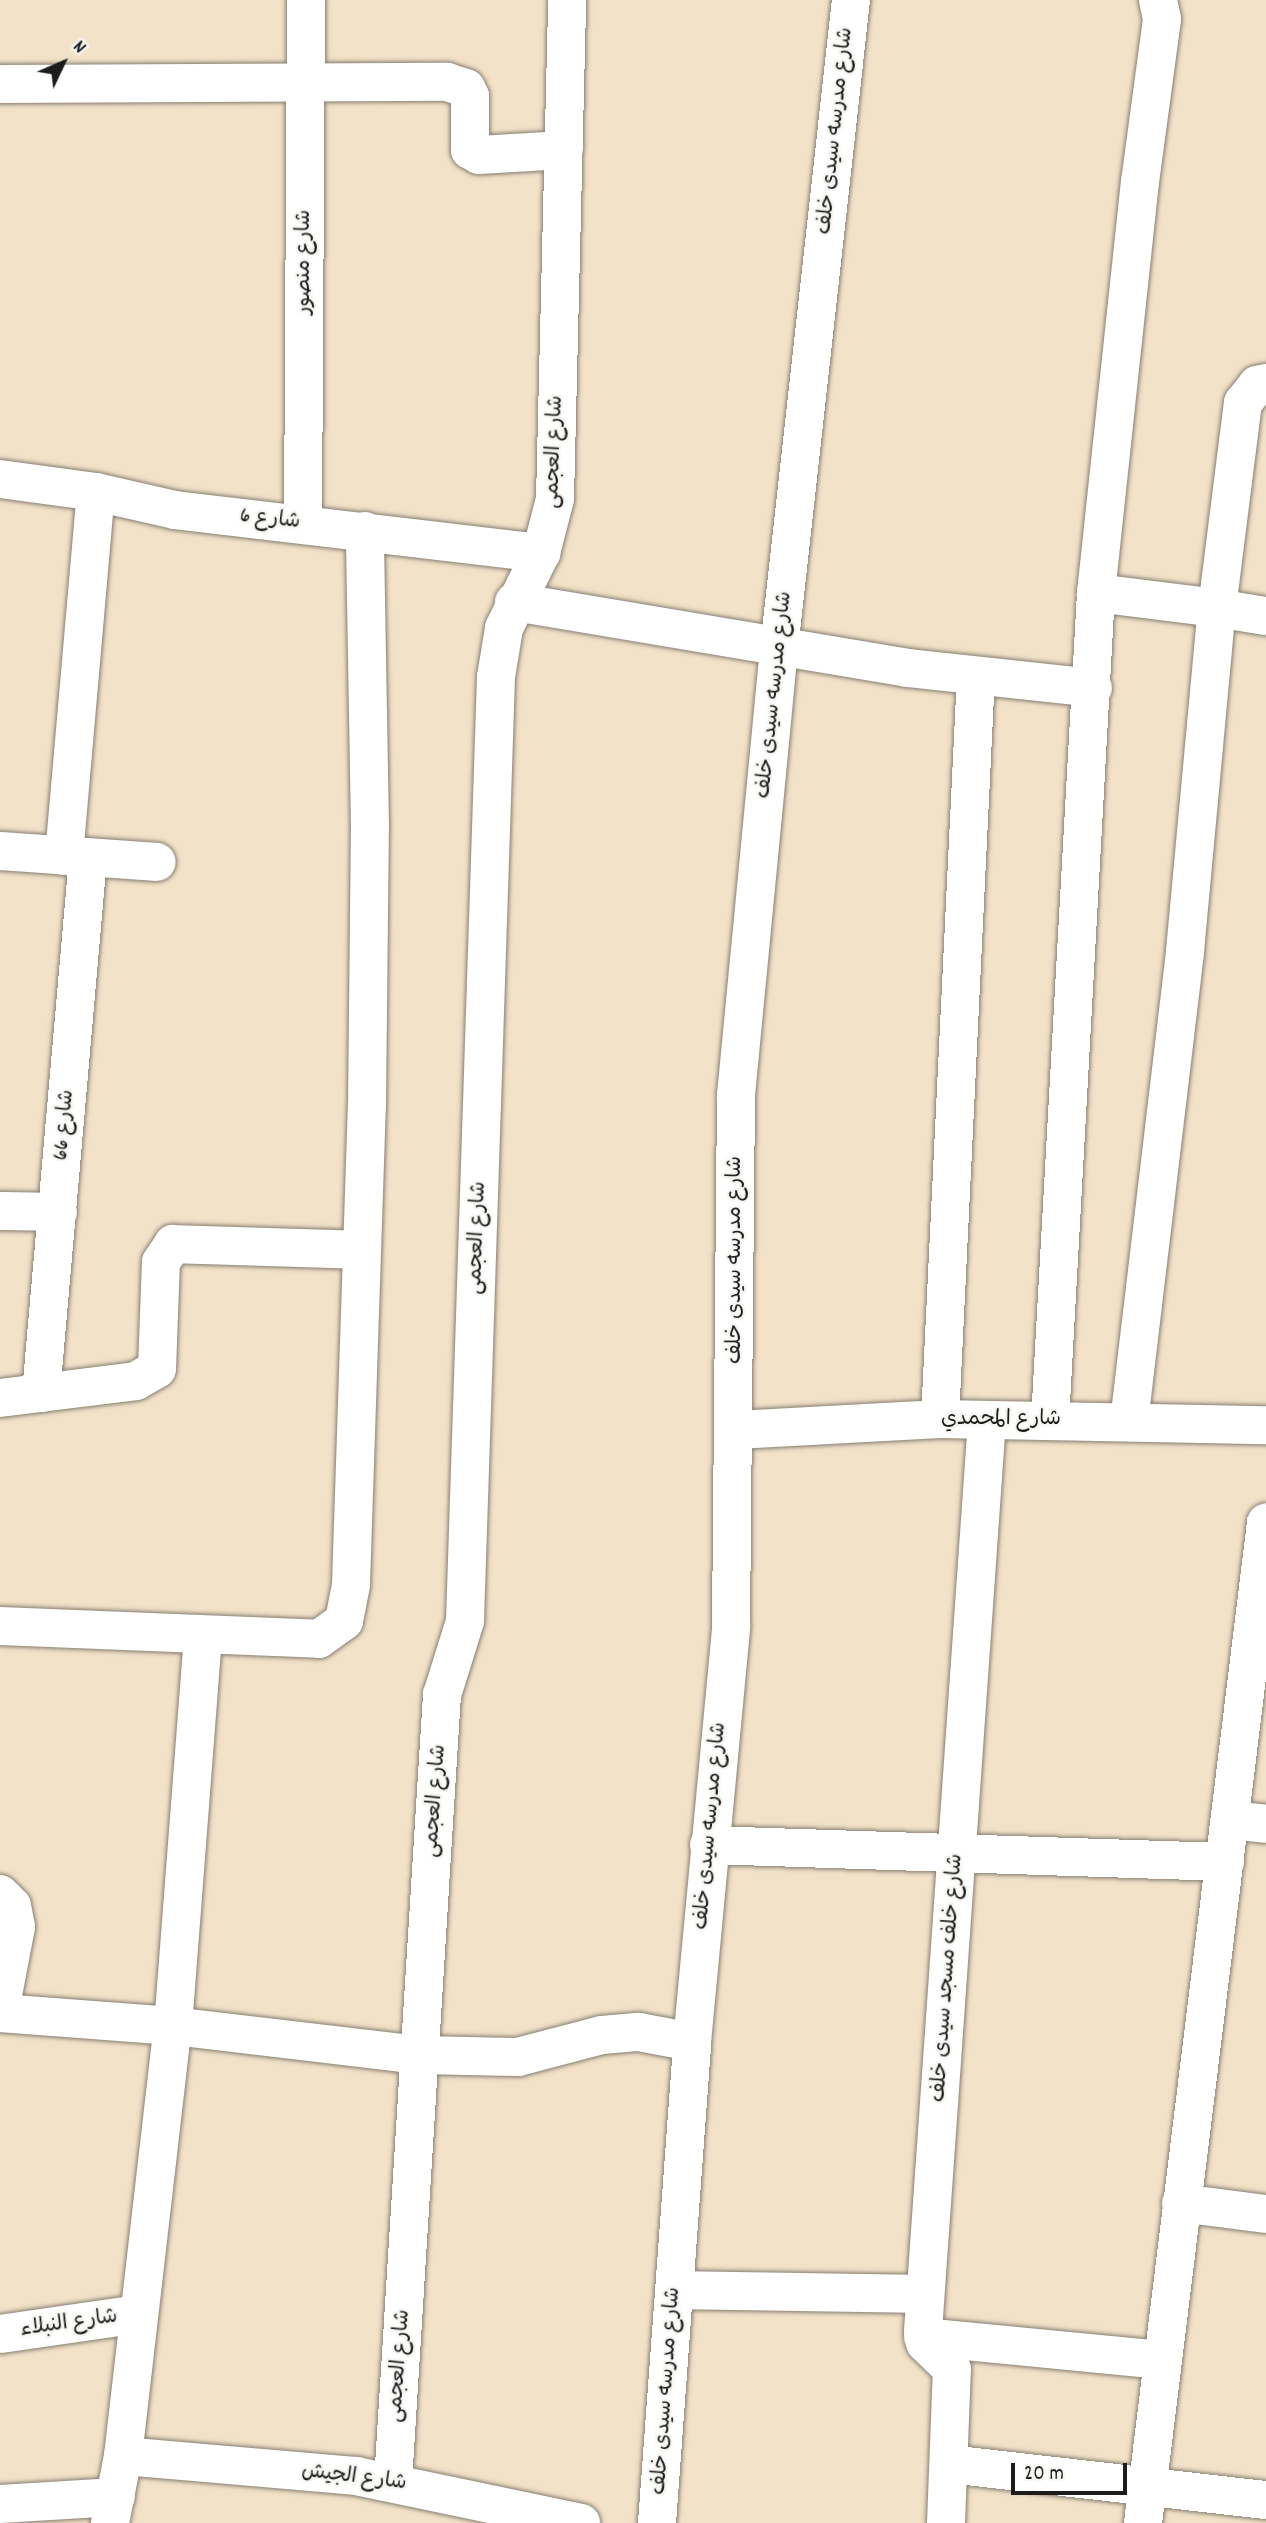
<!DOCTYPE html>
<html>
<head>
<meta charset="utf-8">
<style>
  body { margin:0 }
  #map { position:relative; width:1266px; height:2523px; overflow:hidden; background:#f2e2c8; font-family:Dekko,"Playpen Sans Arabic",sans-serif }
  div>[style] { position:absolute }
  .roads { filter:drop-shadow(0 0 2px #877f72) drop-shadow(0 0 2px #877f72) }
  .minor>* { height:38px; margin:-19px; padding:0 19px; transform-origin:19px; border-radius:19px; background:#fff }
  span { translate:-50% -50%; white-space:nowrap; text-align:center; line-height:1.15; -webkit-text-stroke:5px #f6f6f2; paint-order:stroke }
  .street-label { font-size:21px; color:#1c1c1c }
  .north { position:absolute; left:28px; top:28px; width:70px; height:70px; -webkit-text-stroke:5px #f6f6f2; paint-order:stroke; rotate:46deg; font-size:19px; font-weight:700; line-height:28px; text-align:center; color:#1c1c1c }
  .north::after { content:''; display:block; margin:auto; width:24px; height:32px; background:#1c1c1c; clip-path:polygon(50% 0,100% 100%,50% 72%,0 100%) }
  .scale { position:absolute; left:1011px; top:2463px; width:116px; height:32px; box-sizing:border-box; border:4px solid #1c1c1c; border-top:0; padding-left:9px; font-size:21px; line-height:24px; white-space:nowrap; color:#1c1c1c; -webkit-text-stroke:5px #f6f6f2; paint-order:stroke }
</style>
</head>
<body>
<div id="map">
  <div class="roads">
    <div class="minor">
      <div style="left:0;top:84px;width:447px;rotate:-0.3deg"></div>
      <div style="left:447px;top:82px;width:20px;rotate:18deg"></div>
      <div style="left:466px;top:88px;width:9px;rotate:63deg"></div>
      <div style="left:470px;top:96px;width:54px;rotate:90deg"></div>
      <div style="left:470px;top:150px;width:10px;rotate:29deg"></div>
      <div style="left:479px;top:155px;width:85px;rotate:-3.4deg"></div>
      <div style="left:0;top:479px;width:97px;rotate:7.7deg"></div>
      <div style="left:96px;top:492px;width:81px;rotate:12.8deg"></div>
      <div style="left:175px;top:510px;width:369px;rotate:6.7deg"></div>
      <div style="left:303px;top:523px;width:523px;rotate:-89.67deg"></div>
      <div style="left:1096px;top:593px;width:122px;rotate:7.1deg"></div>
      <div style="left:1217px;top:608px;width:207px;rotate:-82.8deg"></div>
      <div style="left:1243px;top:403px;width:23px;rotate:-52deg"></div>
      <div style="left:1257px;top:385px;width:9px;rotate:-13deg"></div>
      <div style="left:514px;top:602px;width:399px;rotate:9.5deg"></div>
      <div style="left:907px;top:668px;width:187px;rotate:6.1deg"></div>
      <div style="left:0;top:851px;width:157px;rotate:4deg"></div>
      <div style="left:64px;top:856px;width:365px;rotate:-85deg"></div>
      <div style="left:0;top:1211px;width:58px;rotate:1deg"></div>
      <div style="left:41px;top:1393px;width:537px;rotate:-84.98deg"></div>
      <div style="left:0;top:1398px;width:137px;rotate:-7.1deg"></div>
      <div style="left:136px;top:1381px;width:24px;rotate:-30deg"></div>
      <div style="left:157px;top:1369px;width:107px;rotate:-87.9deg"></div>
      <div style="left:161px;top:1262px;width:22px;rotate:-56deg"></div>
      <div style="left:173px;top:1244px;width:189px;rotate:1.8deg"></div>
      <div style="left:940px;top:1419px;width:744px;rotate:-87.23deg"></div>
      <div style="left:1050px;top:1421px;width:829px;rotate:-86.82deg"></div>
      <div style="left:1096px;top:593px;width:413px;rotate:-83.9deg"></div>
      <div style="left:1140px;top:182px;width:164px;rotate:-82.3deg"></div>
      <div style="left:1162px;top:19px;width:19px;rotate:-102deg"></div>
      <div style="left:1129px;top:1422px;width:474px;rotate:-83.2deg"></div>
      <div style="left:1185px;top:951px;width:344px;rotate:-84.7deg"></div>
      <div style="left:1217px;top:608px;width:50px;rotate:9.3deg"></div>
      <div style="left:736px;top:1430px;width:204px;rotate:-3.1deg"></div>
      <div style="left:940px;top:1419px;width:326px;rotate:1.1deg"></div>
      <div style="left:0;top:1626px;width:319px;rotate:2.3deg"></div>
      <div style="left:319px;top:1639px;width:31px;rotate:-36deg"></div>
      <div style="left:344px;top:1621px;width:38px;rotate:-79deg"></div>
      <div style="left:351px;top:1584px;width:478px;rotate:-88.1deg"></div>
      <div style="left:367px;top:1106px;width:278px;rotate:-89.4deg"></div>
      <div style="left:370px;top:828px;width:297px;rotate:-91deg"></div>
      <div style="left:1230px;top:1820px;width:36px;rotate:6deg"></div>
      <div style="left:709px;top:1845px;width:516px;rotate:1.89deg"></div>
      <div style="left:0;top:1894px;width:17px;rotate:45deg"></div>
      <div style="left:12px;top:1906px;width:21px;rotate:79deg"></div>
      <div style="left:16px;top:1927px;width:86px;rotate:100.8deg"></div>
      <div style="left:0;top:2013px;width:173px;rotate:4.3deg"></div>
      <div style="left:173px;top:2026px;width:249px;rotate:6.7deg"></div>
      <div style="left:420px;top:2055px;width:98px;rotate:1.2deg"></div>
      <div style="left:518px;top:2057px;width:87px;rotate:-14.7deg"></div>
      <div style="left:602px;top:2035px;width:37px;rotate:-5deg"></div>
      <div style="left:639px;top:2032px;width:54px;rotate:10.7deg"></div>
      <div style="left:1181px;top:2203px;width:86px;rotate:7.4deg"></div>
      <div style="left:674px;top:2290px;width:251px;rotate:0.9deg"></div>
      <div style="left:0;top:2334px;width:140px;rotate:-8.2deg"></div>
      <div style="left:923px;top:2337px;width:239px;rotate:5.5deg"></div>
      <div style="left:123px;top:2456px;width:234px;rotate:4.9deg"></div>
      <div style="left:356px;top:2476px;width:230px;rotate:11.8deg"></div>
      <div style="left:949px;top:2464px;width:319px;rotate:6.5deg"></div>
      <div style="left:393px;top:2482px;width:789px;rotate:-86.44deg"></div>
      <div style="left:442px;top:1695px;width:77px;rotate:-72.7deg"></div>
      <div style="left:465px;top:1621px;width:945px;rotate:-88.12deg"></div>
      <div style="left:496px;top:677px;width:50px;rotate:-80.7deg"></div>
      <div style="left:504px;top:628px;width:84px;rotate:-63.7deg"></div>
      <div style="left:541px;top:553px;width:56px;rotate:-75.5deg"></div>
      <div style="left:555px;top:499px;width:499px;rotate:-88.6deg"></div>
      <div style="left:0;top:2504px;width:116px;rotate:-3.5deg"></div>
      <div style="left:110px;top:2523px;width:68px;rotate:-79deg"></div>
      <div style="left:123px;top:2456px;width:433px;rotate:-83.4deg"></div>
      <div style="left:173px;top:2026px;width:391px;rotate:-85.6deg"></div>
      <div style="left:657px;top:2523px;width:482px;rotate:-85.8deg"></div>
      <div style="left:692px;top:2042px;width:418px;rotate:-84.6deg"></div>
      <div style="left:731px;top:1626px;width:531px;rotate:-89.46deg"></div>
      <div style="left:736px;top:1095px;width:448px;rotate:-84.5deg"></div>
      <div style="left:779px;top:649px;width:653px;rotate:-83.67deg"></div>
      <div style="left:946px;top:2523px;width:154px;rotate:-87.8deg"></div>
      <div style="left:952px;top:2369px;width:37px;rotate:-136deg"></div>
      <div style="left:925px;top:2343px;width:12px;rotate:-99deg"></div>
      <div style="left:923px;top:2331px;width:913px;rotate:-85.98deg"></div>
      <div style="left:1143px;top:2523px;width:1008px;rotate:-82.99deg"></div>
    </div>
  </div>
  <div class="street-label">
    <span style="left:836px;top:131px;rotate:-84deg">شارع مدرسه سيدى خلف</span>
    <span style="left:305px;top:262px;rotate:-90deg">شارع منصور</span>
    <span style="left:555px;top:452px;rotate:-88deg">شارع العجمى</span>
    <span style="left:270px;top:520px;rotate:6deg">شارع 6</span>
    <span style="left:775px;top:695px;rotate:-84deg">شارع مدرسه سيدى خلف</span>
    <span style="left:65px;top:1125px;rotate:-85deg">شارع 66</span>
    <span style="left:478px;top:1238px;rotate:-88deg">شارع العجمى</span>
    <span style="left:736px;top:1260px;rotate:-90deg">شارع مدرسه سيدى خلف</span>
    <span style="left:1001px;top:1420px">شارع المحمدي</span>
    <span style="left:436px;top:1801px;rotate:-86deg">شارع العجمى</span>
    <span style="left:711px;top:1826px;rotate:-85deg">شارع مدرسه سيدى خلف</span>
    <span style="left:948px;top:1978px;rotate:-86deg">شارع خلف مسجد سيدى خلف</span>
    <span style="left:69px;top:2324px;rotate:-8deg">شارع النبلاء</span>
    <span style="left:400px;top:2366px;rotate:-86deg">شارع العجمى</span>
    <span style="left:667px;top:2391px;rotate:-86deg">شارع مدرسه سيدى خلف</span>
    <span style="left:354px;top:2478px;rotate:7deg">شارع الجيش</span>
  </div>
  <div class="north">N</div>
  <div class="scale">20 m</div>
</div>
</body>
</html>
